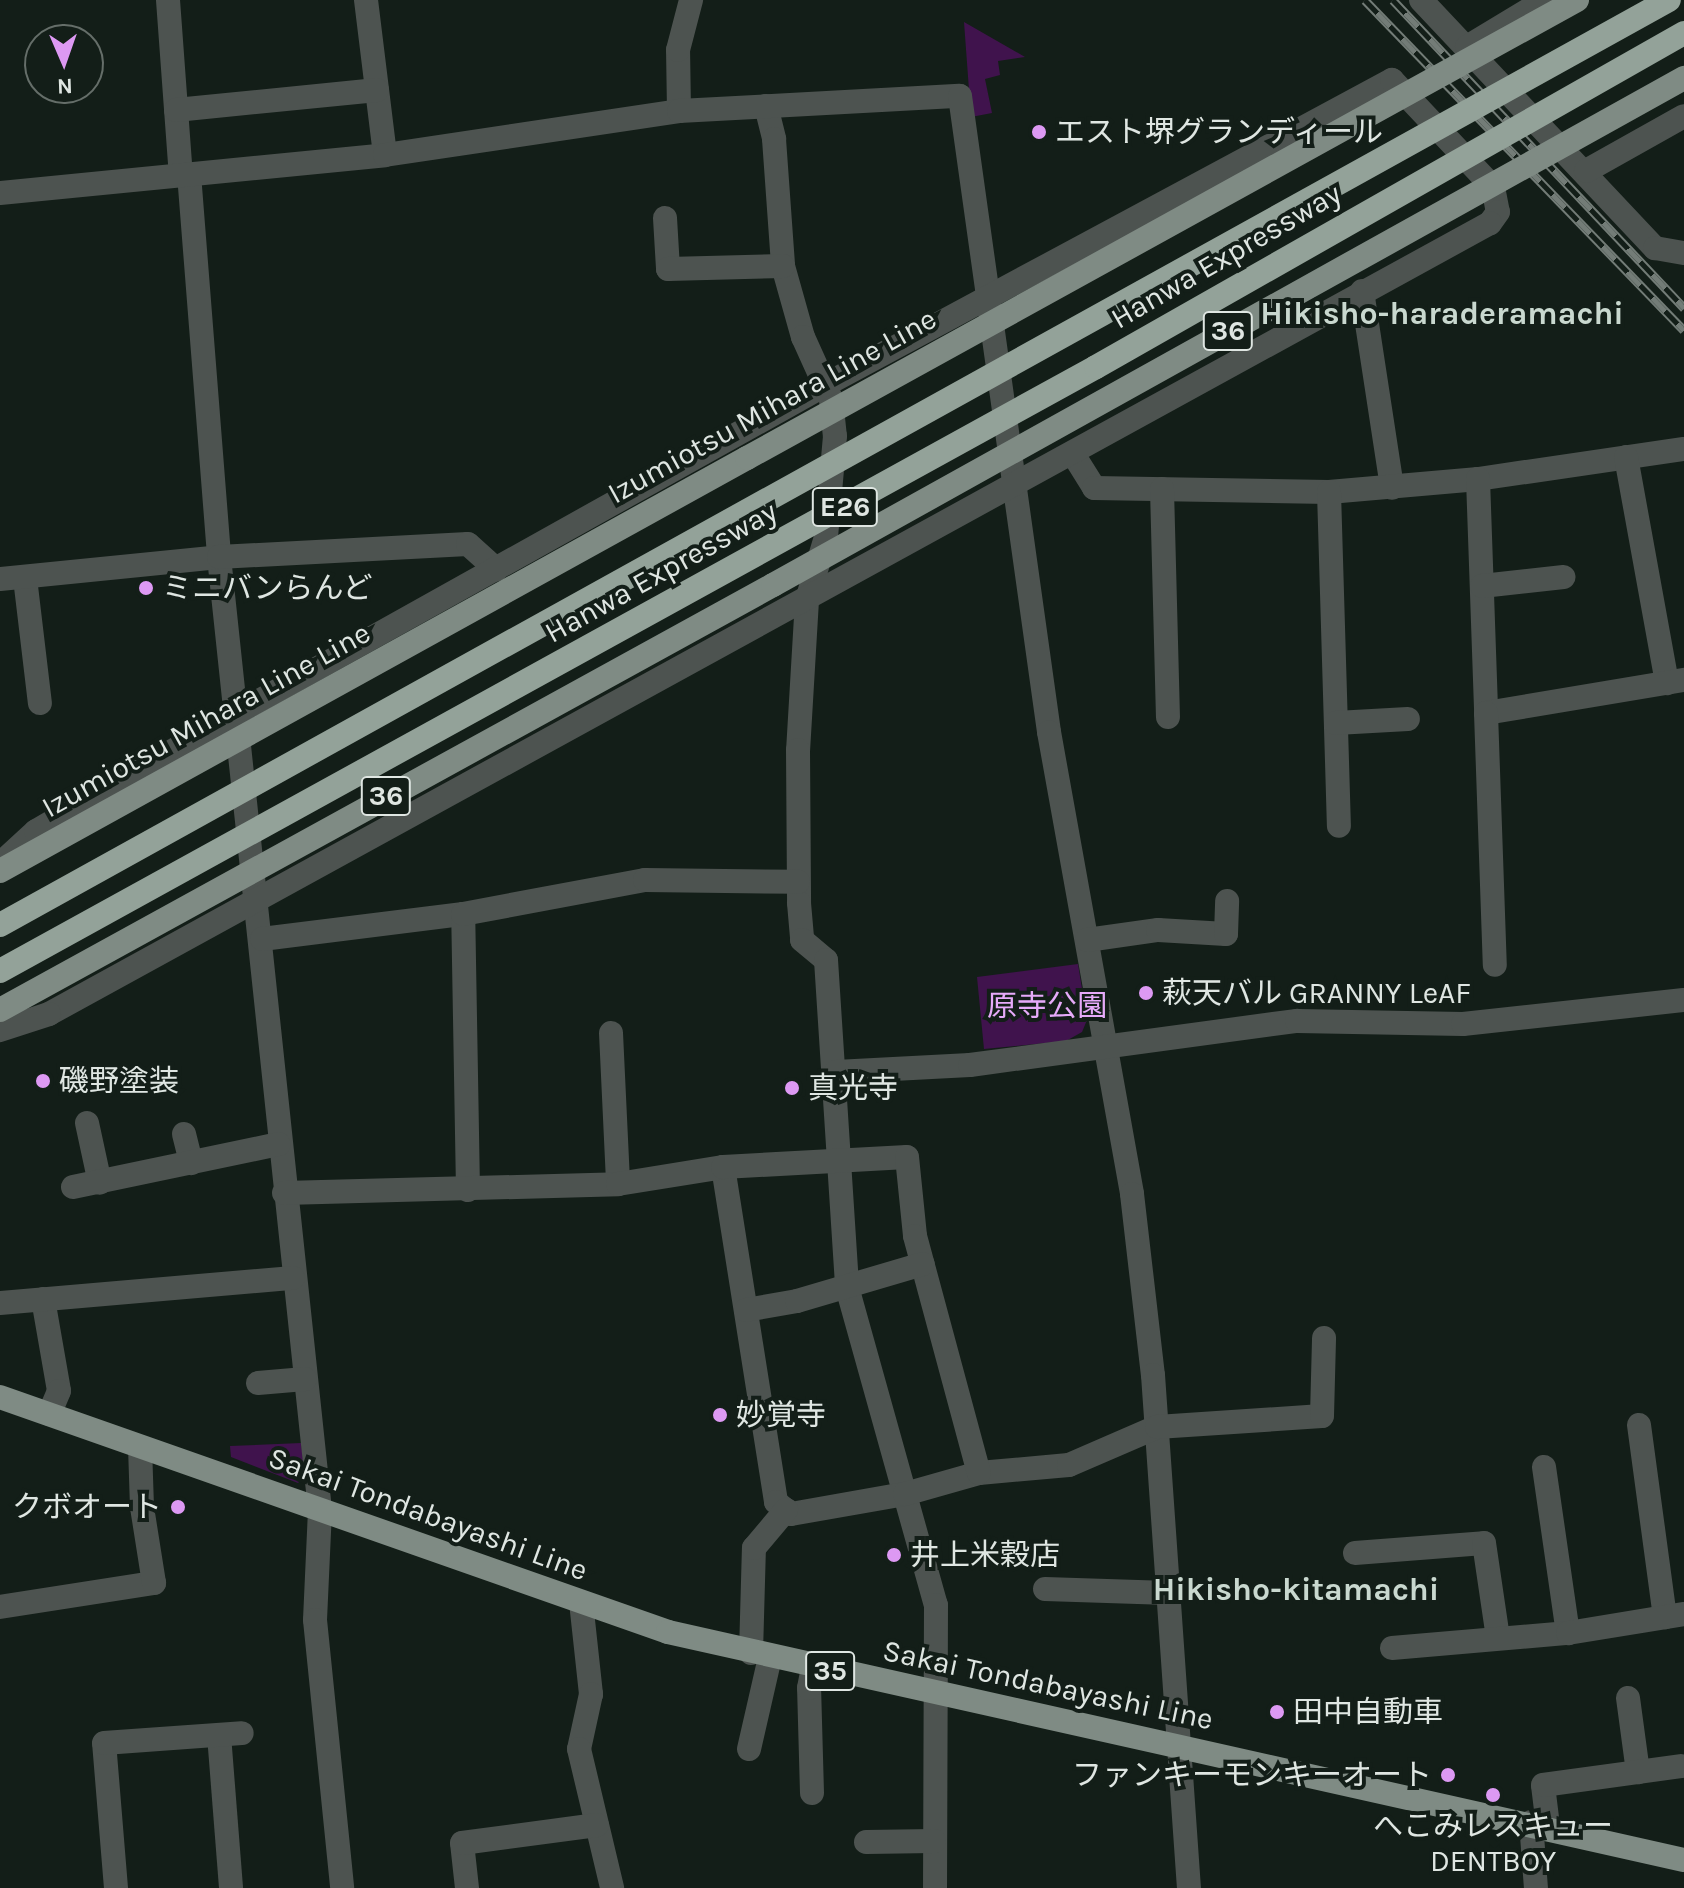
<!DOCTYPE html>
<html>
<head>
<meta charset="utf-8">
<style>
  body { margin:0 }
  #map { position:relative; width:1684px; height:1888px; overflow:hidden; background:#131e18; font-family:Karla,"Noto Sans JP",sans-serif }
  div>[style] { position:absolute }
  .green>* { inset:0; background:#40134d }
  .minor>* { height:24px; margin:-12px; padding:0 12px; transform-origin:12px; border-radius:12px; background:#4d5350 }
  .major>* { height:24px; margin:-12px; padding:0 12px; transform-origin:12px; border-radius:12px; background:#7f8b84 }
  .rail>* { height:9px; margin-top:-4.5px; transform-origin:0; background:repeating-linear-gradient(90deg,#131e18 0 18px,#737c77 0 36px); box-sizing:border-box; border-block:2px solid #737c77 }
  .major-bridge>* { height:24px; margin:-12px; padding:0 12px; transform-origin:12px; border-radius:12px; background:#7f8b84 }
  .highway-bridge>* { height:24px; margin:-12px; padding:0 12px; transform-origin:12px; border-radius:12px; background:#93a299 }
  .dots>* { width:22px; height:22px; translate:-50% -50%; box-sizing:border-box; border:4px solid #131e18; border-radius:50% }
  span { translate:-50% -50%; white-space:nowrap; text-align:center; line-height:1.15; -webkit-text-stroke:8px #131e18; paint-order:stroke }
  .shield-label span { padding:2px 6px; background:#131e18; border:2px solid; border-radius:6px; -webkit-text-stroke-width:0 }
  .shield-label { font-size:28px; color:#dfe6e2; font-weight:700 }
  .poi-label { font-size:30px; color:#dfe6e2 }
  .left { translate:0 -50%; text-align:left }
  .right { translate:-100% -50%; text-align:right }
  .street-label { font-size:30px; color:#dfe6e2 }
  .park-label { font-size:30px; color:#e6aaf9 }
  .neighbourhood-label { font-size:32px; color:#c9d8cf; font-weight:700 }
  .north { position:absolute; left:24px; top:24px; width:80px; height:80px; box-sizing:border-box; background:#131e18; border:2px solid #656e69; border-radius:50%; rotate:178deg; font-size:22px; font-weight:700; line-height:32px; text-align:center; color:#dfe6e2 }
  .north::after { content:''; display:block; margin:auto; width:28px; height:36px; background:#dd99f3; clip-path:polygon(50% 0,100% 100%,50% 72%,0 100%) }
</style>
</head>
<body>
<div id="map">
  <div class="green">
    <div style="clip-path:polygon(964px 22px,1025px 57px,998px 61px,1000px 75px,985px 79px,992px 113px,971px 117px)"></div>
    <div style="clip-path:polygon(1078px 964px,1087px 1020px,1082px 1032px,1066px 1041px,984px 1049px,977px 977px)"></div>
    <div style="clip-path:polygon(301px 1443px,305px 1476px,298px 1483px,231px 1457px,230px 1446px)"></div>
  </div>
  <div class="minor">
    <div style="left:168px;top:0;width:175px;rotate:85.8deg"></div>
    <div style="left:366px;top:0;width:156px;rotate:83deg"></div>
    <div style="left:1421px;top:0;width:341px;rotate:46.7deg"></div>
    <div style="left:1655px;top:248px;width:29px;rotate:10deg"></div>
    <div style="left:1467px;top:47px;width:91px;rotate:-31.1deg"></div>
    <div style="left:766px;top:106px;width:34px;rotate:76deg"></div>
    <div style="left:774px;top:139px;width:127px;rotate:85.9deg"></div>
    <div style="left:783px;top:266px;width:74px;rotate:74.3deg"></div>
    <div style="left:803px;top:337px;width:68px;rotate:65.7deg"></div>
    <div style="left:831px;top:399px;width:37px;rotate:84deg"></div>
    <div style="left:835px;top:436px;width:101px;rotate:95.1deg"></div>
    <div style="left:826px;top:537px;width:66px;rotate:106.8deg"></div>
    <div style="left:807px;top:600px;width:150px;rotate:93.4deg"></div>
    <div style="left:798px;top:750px;width:153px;rotate:89.6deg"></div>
    <div style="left:799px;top:903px;width:37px;rotate:85deg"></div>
    <div style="left:802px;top:940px;width:31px;rotate:40deg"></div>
    <div style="left:826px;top:960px;width:328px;rotate:86.3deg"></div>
    <div style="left:847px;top:1287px;width:330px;rotate:74.4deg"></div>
    <div style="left:936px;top:1605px;width:283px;rotate:90.2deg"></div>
    <div style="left:176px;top:110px;width:202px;rotate:-5.7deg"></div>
    <div style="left:679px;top:111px;width:61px;rotate:-90.9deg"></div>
    <div style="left:678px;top:50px;width:52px;rotate:-75.4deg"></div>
    <div style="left:1586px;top:171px;width:112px;rotate:-29.3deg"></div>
    <div style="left:189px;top:174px;width:384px;rotate:85.5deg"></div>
    <div style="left:219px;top:557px;width:958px;rotate:83.95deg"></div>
    <div style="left:320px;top:1510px;width:110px;rotate:92.6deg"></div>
    <div style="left:315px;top:1620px;width:269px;rotate:84.2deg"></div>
    <div style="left:0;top:193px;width:387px;rotate:-5.6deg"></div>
    <div style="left:385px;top:155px;width:297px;rotate:-8.5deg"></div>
    <div style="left:679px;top:111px;width:281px;rotate:-3.1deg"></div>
    <div style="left:960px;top:96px;width:642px;rotate:82.03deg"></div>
    <div style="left:1049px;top:732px;width:469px;rotate:79.8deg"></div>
    <div style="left:1132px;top:1194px;width:182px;rotate:83.4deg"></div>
    <div style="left:1153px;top:1375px;width:514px;rotate:85.99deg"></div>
    <div style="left:665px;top:218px;width:51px;rotate:86.6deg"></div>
    <div style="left:668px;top:269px;width:115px;rotate:-1.5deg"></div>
    <div style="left:1362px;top:291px;width:199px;rotate:81.3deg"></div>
    <div style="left:1073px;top:454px;width:40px;rotate:58deg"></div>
    <div style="left:1094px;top:488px;width:235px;rotate:1deg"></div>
    <div style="left:1329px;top:492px;width:150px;rotate:-5deg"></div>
    <div style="left:1478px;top:479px;width:208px;rotate:-8.3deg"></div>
    <div style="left:1626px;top:457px;width:230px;rotate:79.7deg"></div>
    <div style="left:1478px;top:479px;width:234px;rotate:88deg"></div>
    <div style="left:1486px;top:713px;width:201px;rotate:-9.5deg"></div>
    <div style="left:1162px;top:489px;width:228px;rotate:88.5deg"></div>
    <div style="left:1329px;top:492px;width:334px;rotate:88.3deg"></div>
    <div style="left:25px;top:578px;width:126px;rotate:83.2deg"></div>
    <div style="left:0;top:579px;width:220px;rotate:-5.7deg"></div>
    <div style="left:219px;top:557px;width:249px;rotate:-3deg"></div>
    <div style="left:468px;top:544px;width:38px;rotate:42deg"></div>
    <div style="left:1482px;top:586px;width:82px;rotate:-6.3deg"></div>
    <div style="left:1486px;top:713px;width:252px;rotate:88deg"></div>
    <div style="left:1336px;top:723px;width:72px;rotate:-3.2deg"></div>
    <div style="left:0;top:864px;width:49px;rotate:-42.5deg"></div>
    <div style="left:36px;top:831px;width:235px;rotate:-30.4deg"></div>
    <div style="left:239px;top:712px;width:671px;rotate:-29.16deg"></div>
    <div style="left:825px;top:385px;width:644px;rotate:-28.28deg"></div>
    <div style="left:1392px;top:80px;width:147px;rotate:46.7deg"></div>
    <div style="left:1493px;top:187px;width:25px;rotate:79deg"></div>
    <div style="left:1498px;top:212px;width:14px;rotate:126deg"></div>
    <div style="left:1490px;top:223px;width:1644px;rotate:151.24deg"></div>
    <div style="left:49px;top:1014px;width:52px;rotate:161.9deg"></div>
    <div style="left:262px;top:939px;width:203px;rotate:-7.1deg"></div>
    <div style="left:1087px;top:940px;width:72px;rotate:-8deg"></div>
    <div style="left:1158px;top:930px;width:68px;rotate:3.4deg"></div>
    <div style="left:1226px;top:934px;width:33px;rotate:-88deg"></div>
    <div style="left:611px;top:1033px;width:151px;rotate:87.3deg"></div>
    <div style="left:836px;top:1072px;width:134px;rotate:-3deg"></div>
    <div style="left:970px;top:1065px;width:330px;rotate:-7.7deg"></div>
    <div style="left:1297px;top:1021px;width:166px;rotate:1deg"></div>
    <div style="left:1463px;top:1024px;width:222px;rotate:-6.2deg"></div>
    <div style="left:87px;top:1123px;width:61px;rotate:77.8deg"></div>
    <div style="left:184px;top:1134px;width:30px;rotate:76deg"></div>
    <div style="left:723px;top:1167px;width:339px;rotate:81deg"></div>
    <div style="left:776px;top:1502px;width:19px;rotate:39deg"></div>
    <div style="left:791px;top:1514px;width:116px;rotate:-10deg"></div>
    <div style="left:905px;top:1494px;width:77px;rotate:-15.8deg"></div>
    <div style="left:979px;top:1473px;width:90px;rotate:-5.1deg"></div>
    <div style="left:1069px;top:1465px;width:96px;rotate:-23.4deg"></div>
    <div style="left:1157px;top:1427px;width:165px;rotate:-3.8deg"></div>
    <div style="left:1322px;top:1416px;width:78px;rotate:-88.5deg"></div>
    <div style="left:73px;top:1187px;width:210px;rotate:-11.8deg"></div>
    <div style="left:468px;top:1190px;width:276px;rotate:-91deg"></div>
    <div style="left:463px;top:914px;width:185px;rotate:-10.6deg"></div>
    <div style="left:645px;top:880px;width:153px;rotate:0.7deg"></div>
    <div style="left:284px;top:1193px;width:334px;rotate:-1.5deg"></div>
    <div style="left:618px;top:1184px;width:106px;rotate:-9.2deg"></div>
    <div style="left:723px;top:1167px;width:184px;rotate:-3.1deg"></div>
    <div style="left:907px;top:1157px;width:79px;rotate:84.2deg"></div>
    <div style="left:915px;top:1236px;width:245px;rotate:74.9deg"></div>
    <div style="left:43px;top:1299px;width:93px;rotate:80.1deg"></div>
    <div style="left:59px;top:1391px;width:25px;rotate:113deg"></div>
    <div style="left:0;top:1303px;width:294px;rotate:-4.9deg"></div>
    <div style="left:746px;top:1310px;width:52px;rotate:-10deg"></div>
    <div style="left:797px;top:1301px;width:131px;rotate:-16.4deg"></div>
    <div style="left:258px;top:1383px;width:47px;rotate:-4.9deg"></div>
    <div style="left:1639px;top:1425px;width:194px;rotate:82.3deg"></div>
    <div style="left:1544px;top:1467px;width:168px;rotate:81.8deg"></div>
    <div style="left:1355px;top:1553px;width:129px;rotate:-4.4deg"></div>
    <div style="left:1484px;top:1543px;width:96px;rotate:81.6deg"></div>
    <div style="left:1045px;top:1589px;width:124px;rotate:1.8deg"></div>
    <div style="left:581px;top:1602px;width:93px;rotate:83.8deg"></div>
    <div style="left:591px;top:1694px;width:56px;rotate:102.3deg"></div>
    <div style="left:579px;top:1749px;width:143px;rotate:76.6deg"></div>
    <div style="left:0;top:1607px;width:156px;rotate:-8.9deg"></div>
    <div style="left:154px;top:1583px;width:77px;rotate:-99deg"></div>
    <div style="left:142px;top:1507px;width:60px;rotate:-91.9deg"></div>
    <div style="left:1392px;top:1648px;width:177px;rotate:-4.9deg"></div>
    <div style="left:1568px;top:1633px;width:118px;rotate:-9.3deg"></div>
    <div style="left:751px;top:1653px;width:105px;rotate:-88.4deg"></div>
    <div style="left:754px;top:1548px;width:50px;rotate:-49.9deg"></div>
    <div style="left:1628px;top:1698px;width:75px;rotate:82.3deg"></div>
    <div style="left:219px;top:1735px;width:153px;rotate:85.5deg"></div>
    <div style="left:749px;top:1749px;width:94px;rotate:-77.1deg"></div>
    <div style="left:812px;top:1793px;width:105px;rotate:-91.6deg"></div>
    <div style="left:809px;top:1688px;width:21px;rotate:-79deg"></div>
    <div style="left:1531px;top:1822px;width:66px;rotate:85.7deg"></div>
    <div style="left:1548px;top:1826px;width:41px;rotate:-97deg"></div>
    <div style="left:1543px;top:1785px;width:139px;rotate:-7.8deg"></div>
    <div style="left:866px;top:1842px;width:68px;rotate:-0.8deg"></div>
    <div style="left:116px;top:1888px;width:145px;rotate:-94.7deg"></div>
    <div style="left:104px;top:1743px;width:138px;rotate:-4.1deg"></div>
    <div style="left:467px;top:1888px;width:45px;rotate:-96.3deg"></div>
    <div style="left:462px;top:1843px;width:136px;rotate:-7.6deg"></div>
  </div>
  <div class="major">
    <div style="left:0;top:871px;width:854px;rotate:-28.94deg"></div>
    <div style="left:0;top:1010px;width:882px;rotate:-28.8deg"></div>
    <div style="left:0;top:1397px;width:708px;rotate:19.38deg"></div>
    <div style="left:668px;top:1632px;width:1041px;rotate:12.65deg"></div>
  </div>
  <div class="rail">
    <div style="left:1365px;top:0;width:459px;rotate:46deg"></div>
    <div style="left:1393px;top:0;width:424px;rotate:46.6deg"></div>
  </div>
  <div class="major-bridge">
    <div style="left:747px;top:458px;width:948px;rotate:-28.89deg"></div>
    <div style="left:773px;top:585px;width:1043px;rotate:-29.1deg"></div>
  </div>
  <div class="highway-bridge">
    <div style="left:0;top:925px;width:1908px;rotate:-29deg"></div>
    <div style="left:0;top:971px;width:1251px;rotate:-28.86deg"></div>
    <div style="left:1096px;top:367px;width:676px;rotate:-29.6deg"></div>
  </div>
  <div class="dots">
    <div style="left:1039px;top:132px;background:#dd99f3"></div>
    <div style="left:146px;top:588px;background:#dd99f3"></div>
    <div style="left:1146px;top:993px;background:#dd99f3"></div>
    <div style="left:43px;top:1081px;background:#dd99f3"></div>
    <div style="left:792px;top:1088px;background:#dd99f3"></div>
    <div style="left:720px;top:1415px;background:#dd99f3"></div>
    <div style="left:178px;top:1507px;background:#dd99f3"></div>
    <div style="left:894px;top:1555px;background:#dd99f3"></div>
    <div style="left:1277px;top:1712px;background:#dd99f3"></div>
    <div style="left:1448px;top:1775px;background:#dd99f3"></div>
    <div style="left:1493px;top:1795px;background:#dd99f3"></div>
  </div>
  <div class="shield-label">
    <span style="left:1228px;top:331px">36</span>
    <span style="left:845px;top:507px">E26</span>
    <span style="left:386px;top:796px">36</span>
    <span style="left:830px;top:1671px">35</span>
  </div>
  <div class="poi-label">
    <span class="left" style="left:1055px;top:132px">エスト堺グランディール</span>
    <span class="left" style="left:162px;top:588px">ミニバンらんど</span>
    <span class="left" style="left:1162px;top:993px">萩天バル GRANNY LeAF</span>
    <span class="left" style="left:59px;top:1081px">磯野塗装</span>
    <span class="left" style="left:808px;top:1088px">真光寺</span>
    <span class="left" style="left:736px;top:1415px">妙覚寺</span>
    <span class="right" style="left:162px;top:1507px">クボオート</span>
    <span class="left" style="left:910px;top:1555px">井上米穀店</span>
    <span class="left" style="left:1293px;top:1712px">田中自動車</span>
    <span class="right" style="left:1432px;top:1775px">ファンキーモンキーオート</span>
    <span style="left:1493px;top:1843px">へこみレスキュー<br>DENTBOY</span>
  </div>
  <div class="street-label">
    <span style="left:1226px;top:256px;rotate:-30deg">Hanwa Expressway</span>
    <span style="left:772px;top:406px;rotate:-29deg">Izumiotsu Mihara Line Line</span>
    <span style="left:661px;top:572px;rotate:-29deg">Hanwa Expressway</span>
    <span style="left:206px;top:720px;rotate:-29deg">Izumiotsu Mihara Line Line</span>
    <span style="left:428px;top:1514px;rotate:20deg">Sakai Tondabayashi Line</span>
    <span style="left:1048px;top:1685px;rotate:12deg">Sakai Tondabayashi Line</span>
  </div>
  <div class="park-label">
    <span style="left:1047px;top:1006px">原寺公園</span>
  </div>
  <div class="neighbourhood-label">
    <span style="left:1442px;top:314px">Hikisho-haraderamachi</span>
    <span style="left:1296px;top:1590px">Hikisho-kitamachi</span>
  </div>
  <div class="north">N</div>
</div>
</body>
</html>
